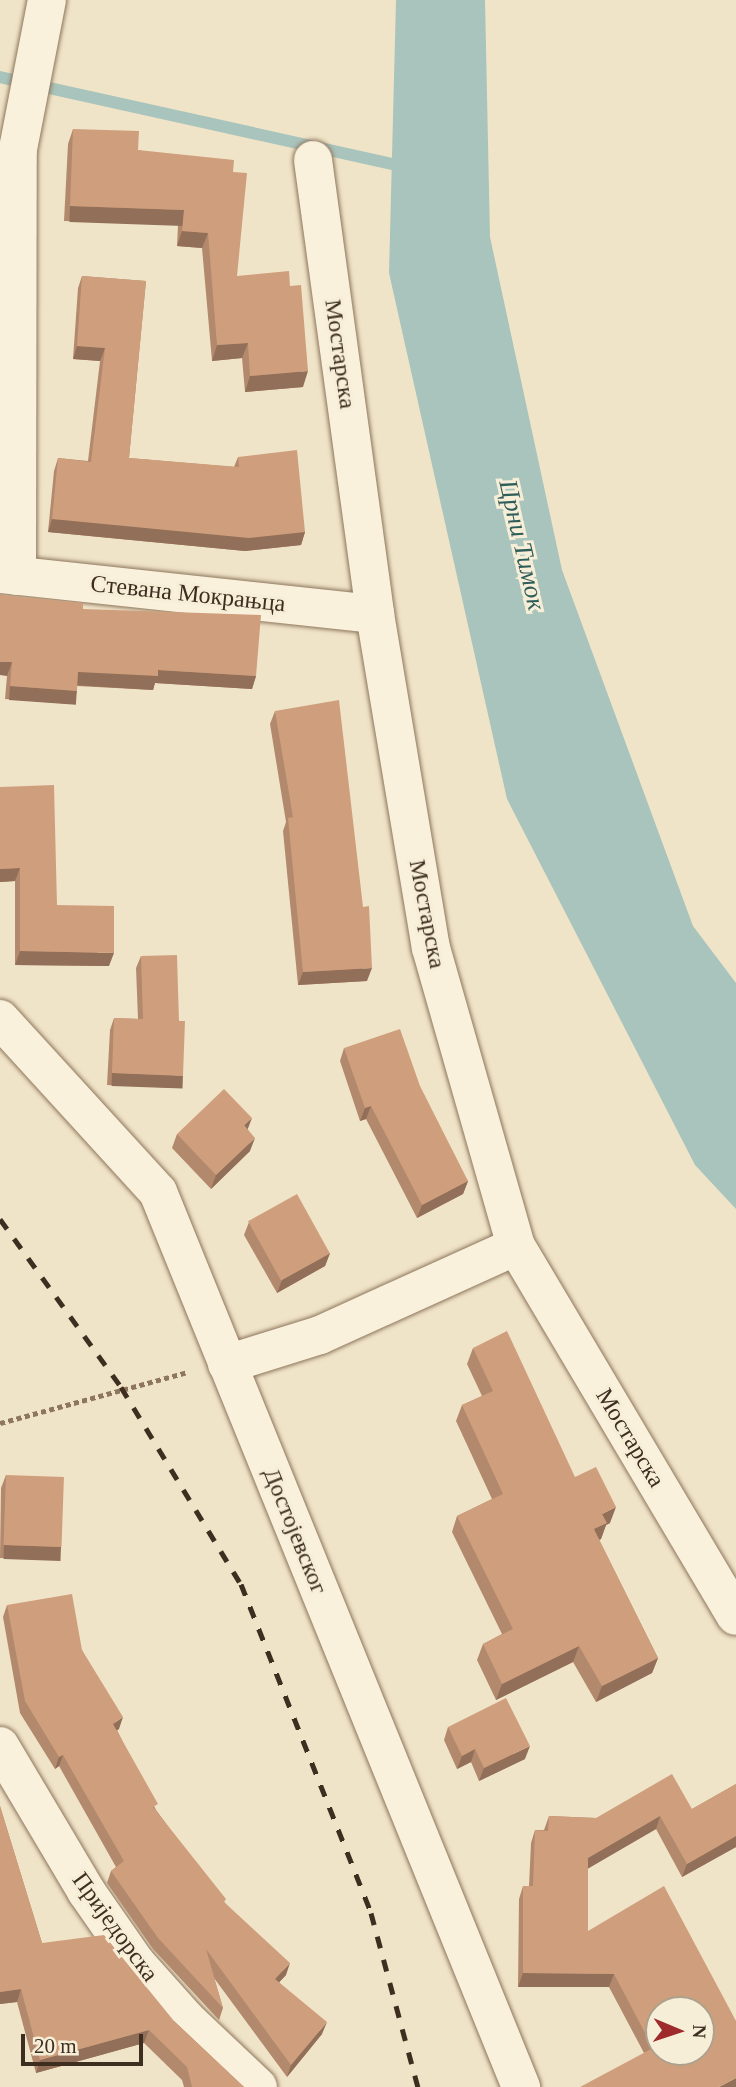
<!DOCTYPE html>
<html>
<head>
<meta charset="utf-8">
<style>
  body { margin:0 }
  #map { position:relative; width:736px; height:2087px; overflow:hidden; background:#f0e4c8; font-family:"Times New Roman",serif }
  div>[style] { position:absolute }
  .water>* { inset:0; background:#a9c4bc }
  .stream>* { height:12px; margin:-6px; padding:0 6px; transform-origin:6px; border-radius:6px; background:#a9c4bc }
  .path>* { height:4.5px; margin-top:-2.25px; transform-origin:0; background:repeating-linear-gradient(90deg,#8d765c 0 5px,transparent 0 8.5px) }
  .roads { filter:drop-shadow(0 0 2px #8d765c) drop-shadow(0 0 2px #8d765c) }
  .minor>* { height:38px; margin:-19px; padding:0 19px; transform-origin:19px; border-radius:19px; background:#faf1dc }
  .rail>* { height:5px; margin-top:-2.5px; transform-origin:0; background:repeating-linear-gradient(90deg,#3d2e20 0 12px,transparent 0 24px) }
  .wall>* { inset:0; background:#b2896c }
  .shaded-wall>* { inset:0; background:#916f58; transform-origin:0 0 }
  .building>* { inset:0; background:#cf9f7d; transform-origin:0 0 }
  span { translate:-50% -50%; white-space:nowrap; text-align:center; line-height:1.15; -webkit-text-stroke:6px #f7eed8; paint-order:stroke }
  .street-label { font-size:24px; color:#3d2e20 }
  .water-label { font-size:26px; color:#2f5d5a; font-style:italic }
  .north { position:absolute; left:645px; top:1996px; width:70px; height:70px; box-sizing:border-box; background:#f7eed8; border:2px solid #ada18e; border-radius:50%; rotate:92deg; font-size:19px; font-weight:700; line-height:28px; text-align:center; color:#3d2e20 }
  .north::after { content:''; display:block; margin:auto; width:24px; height:32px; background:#9e2a2b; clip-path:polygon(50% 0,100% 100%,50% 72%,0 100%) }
  .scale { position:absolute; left:21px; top:2034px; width:122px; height:32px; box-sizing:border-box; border:4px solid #3d2e20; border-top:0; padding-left:9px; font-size:21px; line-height:24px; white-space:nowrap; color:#3d2e20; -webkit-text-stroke:5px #f7eed8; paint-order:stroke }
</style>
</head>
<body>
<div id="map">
  <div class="water">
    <div style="clip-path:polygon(396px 0,485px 0,490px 237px,562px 570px,693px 926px,736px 983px,736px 1209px,695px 1165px,507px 799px,389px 273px)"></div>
  </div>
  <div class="stream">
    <div style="left:0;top:77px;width:416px;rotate:12.5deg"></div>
  </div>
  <div class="path">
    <div style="left:0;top:1423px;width:195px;rotate:-15.2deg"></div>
  </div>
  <div class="roads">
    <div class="minor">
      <div style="left:313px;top:160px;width:458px;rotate:82.2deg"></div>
      <div style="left:375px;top:614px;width:339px;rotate:80.5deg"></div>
      <div style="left:431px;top:948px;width:310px;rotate:74.1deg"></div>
      <div style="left:516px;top:1246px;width:430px;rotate:59.3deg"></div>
      <div style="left:0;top:574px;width:377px;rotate:6.1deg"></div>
      <div style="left:17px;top:576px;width:427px;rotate:-89.9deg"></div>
      <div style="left:18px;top:149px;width:152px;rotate:-79deg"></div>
      <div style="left:0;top:1019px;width:234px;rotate:47.6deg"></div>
      <div style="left:158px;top:1192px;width:966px;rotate:67.92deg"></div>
      <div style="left:227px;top:1364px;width:97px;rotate:-17.3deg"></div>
      <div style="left:320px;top:1335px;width:215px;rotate:-24.4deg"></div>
      <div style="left:0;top:1746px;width:169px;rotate:59.3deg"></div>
      <div style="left:86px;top:1891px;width:88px;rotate:55.2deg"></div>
      <div style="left:136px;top:1963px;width:75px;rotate:48.2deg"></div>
      <div style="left:186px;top:2019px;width:99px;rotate:43.4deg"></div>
    </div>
  </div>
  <div class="rail">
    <div style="left:0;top:1219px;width:207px;rotate:54.2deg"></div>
    <div style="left:121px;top:1387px;width:231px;rotate:58.7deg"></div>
    <div style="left:241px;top:1584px;width:354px;rotate:68.4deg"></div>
    <div style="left:371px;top:1913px;width:180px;rotate:74.9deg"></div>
  </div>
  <div class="wall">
    <div style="clip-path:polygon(73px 129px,138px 150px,233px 172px,237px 276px,290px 286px,303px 387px,245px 392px,242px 358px,212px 361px,202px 248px,177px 246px,178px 225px,64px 221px,68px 144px)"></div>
    <div style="clip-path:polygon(82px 276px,146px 281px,129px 458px,234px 467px,238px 457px,305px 532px,301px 545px,245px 551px,48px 532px,54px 471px,58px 458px,88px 461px,100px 361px,73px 359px,78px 288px)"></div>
    <div style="clip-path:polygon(0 595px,83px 609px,256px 676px,252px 689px,155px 683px,153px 690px,77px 686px,77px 691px,72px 704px,5px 699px,7px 676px)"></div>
    <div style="clip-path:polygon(275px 711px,367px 981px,298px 985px,283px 831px,286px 822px,270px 724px)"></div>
    <div style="clip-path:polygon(0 787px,57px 905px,109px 966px,15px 965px,15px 881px,0 882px)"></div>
    <div style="clip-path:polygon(141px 956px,178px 1088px,107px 1085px,110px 1030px,114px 1018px,138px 1019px,136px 968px)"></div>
    <div style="clip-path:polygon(344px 1048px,468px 1181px,463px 1194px,417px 1218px,366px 1119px,360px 1121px,340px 1061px)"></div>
    <div style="clip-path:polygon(248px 1130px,250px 1151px,211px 1189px,172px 1148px,177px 1134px)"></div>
    <div style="clip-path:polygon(249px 1222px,330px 1253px,325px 1266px,277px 1293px,244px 1235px)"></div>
    <div style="clip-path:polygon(473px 1348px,610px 1523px,606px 1525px,601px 1539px,599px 1540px,658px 1658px,652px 1673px,596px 1702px,573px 1662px,496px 1700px,477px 1660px,483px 1644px,502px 1634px,452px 1532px,457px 1516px,492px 1499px,456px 1421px,462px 1405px,482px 1396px,467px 1364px)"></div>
    <div style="clip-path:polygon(6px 1475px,61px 1547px,56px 1560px,0 1558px,1px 1488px)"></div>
    <div style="clip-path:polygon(7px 1605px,82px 1650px,119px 1729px,117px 1730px,156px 1810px,225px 1903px,286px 1975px,279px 1982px,322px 2034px,287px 2077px,214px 1978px,223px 2008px,219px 2020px,153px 1949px,107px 1883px,111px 1871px,116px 1867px,59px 1766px,55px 1769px,20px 1713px,3px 1617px)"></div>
    <div style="clip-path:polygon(448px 1727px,525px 1759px,479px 1781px,471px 1762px,457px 1769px,444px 1740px)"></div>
    <div style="clip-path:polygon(736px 1784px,736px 1847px,682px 1877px,656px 1829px,588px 1868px,588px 1931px,736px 2021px,644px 2053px,609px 1987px,518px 1987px,519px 1899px,523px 1886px,529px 1886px,531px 1843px,535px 1830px,544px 1830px,549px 1816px,596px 1818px,692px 1809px)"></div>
    <div style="clip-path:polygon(0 1806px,42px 1943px,174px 2021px,244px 2087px,184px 2087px,182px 2080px,144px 2043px,36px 2073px,17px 2002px,0 2004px)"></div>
  </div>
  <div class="shaded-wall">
    <div style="left:70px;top:206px;width:114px;height:16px;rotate:2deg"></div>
    <div style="clip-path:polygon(182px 231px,208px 233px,202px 248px,177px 246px)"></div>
    <div style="clip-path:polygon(248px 343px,242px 358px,212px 361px,217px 345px)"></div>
    <div style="clip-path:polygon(77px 346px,105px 348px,100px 361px,73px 359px)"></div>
    <div style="clip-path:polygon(308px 371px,303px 387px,245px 392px,250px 376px)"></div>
    <div style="clip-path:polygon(52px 519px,305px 532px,301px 545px,245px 551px,48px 532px)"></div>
    <div style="clip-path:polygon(0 662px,12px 662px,7px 676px,0 675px)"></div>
    <div style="clip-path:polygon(158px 670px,256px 676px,252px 689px,155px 683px,153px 690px,73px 685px,78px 672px)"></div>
    <div style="left:10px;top:686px;width:67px;height:14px;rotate:4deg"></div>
    <div style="clip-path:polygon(20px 868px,15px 881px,0 882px,0 869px)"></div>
    <div style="clip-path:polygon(20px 951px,114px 953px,109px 966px,15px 965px)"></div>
    <div style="clip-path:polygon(372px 968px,367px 981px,298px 985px,303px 972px)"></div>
    <div style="left:112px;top:1073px;width:71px;height:13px;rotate:2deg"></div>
    <div style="clip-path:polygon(371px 1106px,366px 1119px,360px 1121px,365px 1108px)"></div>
    <div style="clip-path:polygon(252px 1118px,247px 1131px,244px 1125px)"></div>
    <div style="clip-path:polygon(255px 1138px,250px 1151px,211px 1189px,216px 1175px)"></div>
    <div style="clip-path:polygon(468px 1181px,463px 1194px,417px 1218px,422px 1205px)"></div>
    <div style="clip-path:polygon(330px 1253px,325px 1266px,277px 1293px,282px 1280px)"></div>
    <div style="clip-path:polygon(616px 1507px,610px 1523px,606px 1525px,601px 1539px,588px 1545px,594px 1529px,602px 1514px)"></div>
    <div style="left:4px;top:1545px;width:57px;height:14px;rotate:2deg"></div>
    <div style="clip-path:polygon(579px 1646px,573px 1662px,496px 1700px,502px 1684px)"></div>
    <div style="clip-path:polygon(658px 1658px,652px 1673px,596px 1702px,602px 1686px)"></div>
    <div style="clip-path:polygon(123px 1717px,119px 1729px,108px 1735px,113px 1724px)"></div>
    <div style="clip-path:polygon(530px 1746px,525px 1759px,479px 1781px,484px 1768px)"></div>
    <div style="clip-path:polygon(475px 1749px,471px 1762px,457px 1769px,462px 1756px)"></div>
    <div style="clip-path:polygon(63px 1755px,59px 1766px,55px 1769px,59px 1757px)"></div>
    <div style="clip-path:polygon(660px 1816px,656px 1829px,584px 1871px,588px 1858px)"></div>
    <div style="clip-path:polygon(736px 1836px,736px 1847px,682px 1877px,687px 1864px)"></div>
    <div style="clip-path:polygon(290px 1963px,286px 1975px,271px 1991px,275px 1979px)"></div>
    <div style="clip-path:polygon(523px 1973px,614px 1974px,609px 1987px,518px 1987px)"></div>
    <div style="clip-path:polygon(21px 1989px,17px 2002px,0 2004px,0 1992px)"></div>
    <div style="clip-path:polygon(327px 2022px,322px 2034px,287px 2077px,291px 2065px)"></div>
    <div style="clip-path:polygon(149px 2030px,144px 2043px,36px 2073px,40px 2060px)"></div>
    <div style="clip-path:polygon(736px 2078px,736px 2087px,719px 2087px)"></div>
  </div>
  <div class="building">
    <div style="clip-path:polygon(73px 129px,139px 131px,138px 150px,234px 160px,233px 172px,247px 173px,237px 276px,289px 271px,290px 286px,301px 285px,308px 371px,250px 376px,248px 343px,217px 345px,208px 233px,182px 231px,184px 210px,70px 206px)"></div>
    <div style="clip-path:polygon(82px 276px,146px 281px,129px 458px,239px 467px,238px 457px,297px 450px,305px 532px,249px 538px,52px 519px,58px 458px,91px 462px,105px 348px,77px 346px)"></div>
    <div style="clip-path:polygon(0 595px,83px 603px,83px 609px,261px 615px,256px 676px,158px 670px,158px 676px,78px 672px,77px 691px,10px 686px,12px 662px,0 662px)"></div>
    <div style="clip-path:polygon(339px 700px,363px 907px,369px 906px,372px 968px,303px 972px,288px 818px,293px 817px,275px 711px)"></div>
    <div style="clip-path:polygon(54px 785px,57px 905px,114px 906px,114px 953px,20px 951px,20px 868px,0 869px,0 787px)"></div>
    <div style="clip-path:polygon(177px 955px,179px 1021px,185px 1021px,183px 1076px,112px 1073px,114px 1018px,143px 1019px,141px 956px)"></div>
    <div style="clip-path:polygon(400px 1029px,420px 1086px,468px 1181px,422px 1205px,371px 1106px,365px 1108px,344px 1048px)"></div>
    <div style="clip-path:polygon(224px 1089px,252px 1118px,244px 1125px,255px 1138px,216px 1175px,177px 1134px)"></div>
    <div style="left:297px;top:1194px;width:68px;height:56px;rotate:61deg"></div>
    <div style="clip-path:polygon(507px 1331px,575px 1477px,596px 1467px,616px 1507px,602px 1514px,607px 1523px,594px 1529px,658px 1658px,602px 1686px,579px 1646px,502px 1684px,483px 1644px,513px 1629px,457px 1516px,503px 1494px,462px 1405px,493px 1391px,473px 1348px)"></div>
    <div style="left:6px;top:1475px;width:58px;height:70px;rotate:2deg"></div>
    <div style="clip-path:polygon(72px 1594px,82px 1650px,123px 1717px,113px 1724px,158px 1804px,153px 1807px,226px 1899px,224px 1902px,290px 1963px,275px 1979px,327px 2022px,291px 2065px,206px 1949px,223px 2008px,158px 1938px,111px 1871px,124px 1861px,63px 1755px,59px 1757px,25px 1701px,7px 1605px)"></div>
    <div style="clip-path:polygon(506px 1698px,530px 1746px,484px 1768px,475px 1749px,462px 1756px,448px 1727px)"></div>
    <div style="clip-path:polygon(evenodd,672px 1774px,692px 1809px,736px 1784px,736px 1836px,687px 1864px,660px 1816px,588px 1858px,588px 1931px,664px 1886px,736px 2021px,736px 2078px,719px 2087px,580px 2087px,653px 2048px,614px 1974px,523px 1973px,523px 1886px,533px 1886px,535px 1830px,548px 1831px,549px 1816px,596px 1818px,672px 1774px,659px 2010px,701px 2010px,701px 2052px,659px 2052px,659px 2010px)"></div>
    <div style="clip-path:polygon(0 1806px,42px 1943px,104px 1935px,174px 2021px,244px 2087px,192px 2087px,187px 2067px,149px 2030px,40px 2060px,21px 1989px,0 1992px)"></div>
  </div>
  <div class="street-label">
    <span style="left:340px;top:354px;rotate:82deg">Мостарска</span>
    <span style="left:188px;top:594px;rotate:6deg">Стевана Мокрањца</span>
    <span style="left:427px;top:914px;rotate:79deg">Мостарска</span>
    <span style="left:630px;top:1438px;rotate:59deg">Мостарска</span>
    <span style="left:295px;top:1531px;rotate:68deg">Достојевског</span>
    <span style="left:115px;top:1927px;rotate:54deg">Приједорска</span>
  </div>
  <div class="water-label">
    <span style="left:522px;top:545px;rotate:77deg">Црни Тимок</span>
  </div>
  <div class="north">N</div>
  <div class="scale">20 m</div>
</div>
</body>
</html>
